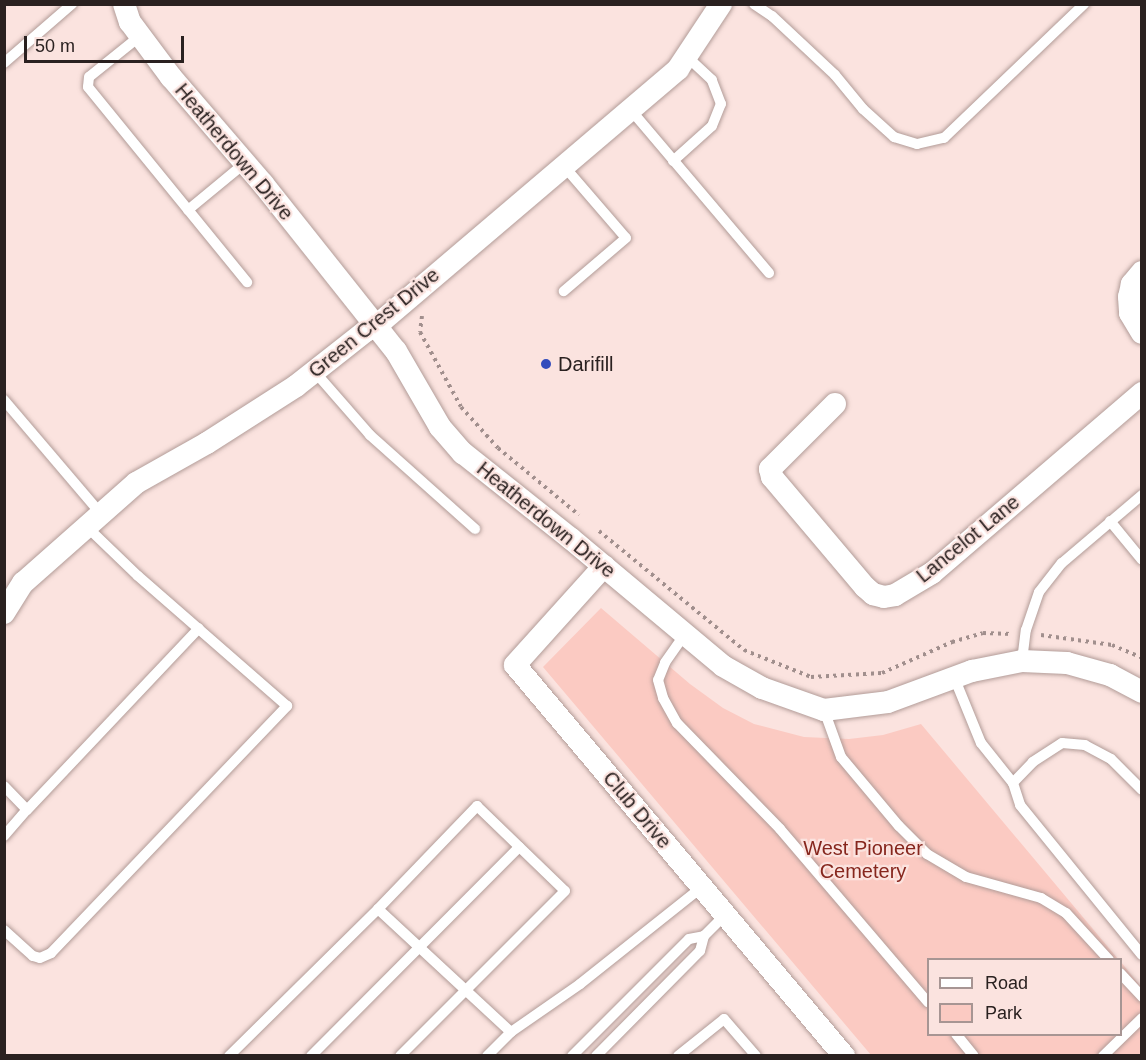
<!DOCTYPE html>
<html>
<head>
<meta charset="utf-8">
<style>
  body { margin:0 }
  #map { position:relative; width:1146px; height:1060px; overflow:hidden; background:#fbe3df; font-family:Helvetica,sans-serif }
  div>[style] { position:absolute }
  .green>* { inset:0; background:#fbcac2 }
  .path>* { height:4px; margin-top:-2px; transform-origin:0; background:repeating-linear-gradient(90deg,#a18f8d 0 3px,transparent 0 7.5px) }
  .roads { filter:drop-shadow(0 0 2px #b29c98) drop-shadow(0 0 2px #b29c98) }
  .lane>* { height:10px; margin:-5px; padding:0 5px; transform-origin:5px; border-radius:5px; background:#fff }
  .street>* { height:22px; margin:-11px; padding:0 11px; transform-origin:11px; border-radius:11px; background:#fff }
  .dots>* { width:16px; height:16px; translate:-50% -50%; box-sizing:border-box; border:3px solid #fbe3df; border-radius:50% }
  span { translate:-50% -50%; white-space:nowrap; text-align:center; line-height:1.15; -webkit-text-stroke:4.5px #fbe3df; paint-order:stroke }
  .street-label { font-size:20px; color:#2a2120 }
  .poi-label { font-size:20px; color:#2a2120 }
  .left { translate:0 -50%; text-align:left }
  .park-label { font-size:20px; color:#86261d }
  .frame { position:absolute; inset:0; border:6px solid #2a2120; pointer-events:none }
  .legend { position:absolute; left:927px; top:958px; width:195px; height:78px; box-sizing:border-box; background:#fbe3df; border:2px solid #a79593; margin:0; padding:8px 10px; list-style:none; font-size:18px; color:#2a2120 }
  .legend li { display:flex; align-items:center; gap:12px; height:30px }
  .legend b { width:30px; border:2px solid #a79593 }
  .scale { position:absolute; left:24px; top:36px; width:160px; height:27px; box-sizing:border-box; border:3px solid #2a2120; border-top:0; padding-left:8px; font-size:18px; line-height:21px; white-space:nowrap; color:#2a2120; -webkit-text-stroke:4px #fbe3df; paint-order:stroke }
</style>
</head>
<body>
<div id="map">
  <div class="green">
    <div style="clip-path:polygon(601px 608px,690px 684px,723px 708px,754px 724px,804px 737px,849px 739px,883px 735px,921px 724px,1118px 959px,928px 960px,928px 1034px,1120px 1034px,1121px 962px,1141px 987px,1141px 1055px,871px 1055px,543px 667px)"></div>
  </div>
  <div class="path">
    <div style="left:422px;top:316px;width:16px;rotate:97deg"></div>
    <div style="left:420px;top:332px;width:85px;rotate:61.3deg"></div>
    <div style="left:461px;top:407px;width:55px;rotate:47.9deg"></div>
    <div style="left:498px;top:448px;width:105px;rotate:39.6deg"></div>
    <div style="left:599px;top:531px;width:188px;rotate:39.4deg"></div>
    <div style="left:744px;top:650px;width:72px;rotate:21.9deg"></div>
    <div style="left:811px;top:677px;width:71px;rotate:-3.2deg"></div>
    <div style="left:882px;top:673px;width:77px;rotate:-23.9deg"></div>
    <div style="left:952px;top:642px;width:32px;rotate:-16deg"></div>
    <div style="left:983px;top:633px;width:29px;rotate:2deg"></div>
    <div style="left:1041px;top:635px;width:72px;rotate:8deg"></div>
    <div style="left:1112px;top:645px;width:33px;rotate:23deg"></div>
  </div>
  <div class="roads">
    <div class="lane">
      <div style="left:754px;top:4px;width:22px;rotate:34deg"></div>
      <div style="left:772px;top:16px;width:86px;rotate:43.1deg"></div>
      <div style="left:835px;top:75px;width:44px;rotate:50.5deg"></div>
      <div style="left:863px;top:109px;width:42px;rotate:42.1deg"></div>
      <div style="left:894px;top:137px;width:24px;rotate:17deg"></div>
      <div style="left:917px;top:144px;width:28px;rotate:-13deg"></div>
      <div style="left:944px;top:138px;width:194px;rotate:-43.7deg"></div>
      <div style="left:140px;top:36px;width:65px;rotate:141.2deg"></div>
      <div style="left:89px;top:77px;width:10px;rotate:96deg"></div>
      <div style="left:88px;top:87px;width:252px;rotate:50.8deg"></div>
      <div style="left:4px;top:63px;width:90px;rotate:-40.9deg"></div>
      <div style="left:630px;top:109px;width:215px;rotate:49.7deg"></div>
      <div style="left:673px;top:161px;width:52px;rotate:-41.9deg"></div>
      <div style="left:712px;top:126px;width:24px;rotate:-68deg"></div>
      <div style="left:721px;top:104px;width:26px;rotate:-111deg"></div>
      <div style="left:712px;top:80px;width:35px;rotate:-137deg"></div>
      <div style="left:563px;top:165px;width:96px;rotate:49.2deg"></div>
      <div style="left:626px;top:238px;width:82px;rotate:139.5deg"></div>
      <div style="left:188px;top:210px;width:74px;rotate:-39.5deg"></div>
      <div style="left:315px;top:372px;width:84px;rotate:48.9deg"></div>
      <div style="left:370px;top:435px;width:141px;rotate:41.8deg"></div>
      <div style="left:4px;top:400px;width:150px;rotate:49.6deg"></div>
      <div style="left:1110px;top:521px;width:50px;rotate:50.6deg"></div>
      <div style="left:685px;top:634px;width:35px;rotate:125deg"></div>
      <div style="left:665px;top:663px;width:18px;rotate:112deg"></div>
      <div style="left:658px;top:680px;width:19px;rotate:74deg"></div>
      <div style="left:663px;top:698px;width:29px;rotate:61deg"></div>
      <div style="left:677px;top:723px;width:148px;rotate:45.8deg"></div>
      <div style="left:780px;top:829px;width:228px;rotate:49.5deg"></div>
      <div style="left:1022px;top:661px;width:31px;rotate:-83deg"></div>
      <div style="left:1026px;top:630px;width:40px;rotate:-71.1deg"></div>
      <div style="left:1039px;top:592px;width:37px;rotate:-52deg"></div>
      <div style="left:1062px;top:563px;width:105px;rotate:-40.4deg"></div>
      <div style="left:954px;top:677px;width:71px;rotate:67.8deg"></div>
      <div style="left:981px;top:743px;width:51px;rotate:51.3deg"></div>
      <div style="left:824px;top:710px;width:50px;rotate:70.1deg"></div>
      <div style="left:841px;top:757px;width:90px;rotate:50deg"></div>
      <div style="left:899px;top:826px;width:40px;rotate:45deg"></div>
      <div style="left:927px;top:854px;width:45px;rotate:30.5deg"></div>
      <div style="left:966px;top:877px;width:78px;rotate:15.6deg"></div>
      <div style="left:1041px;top:898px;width:29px;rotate:31deg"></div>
      <div style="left:1066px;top:913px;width:64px;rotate:47.5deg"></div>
      <div style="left:4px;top:786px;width:33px;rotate:46deg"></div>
      <div style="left:27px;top:810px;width:250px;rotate:-46.6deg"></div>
      <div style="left:1142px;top:790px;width:44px;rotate:-135deg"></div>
      <div style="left:1111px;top:759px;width:30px;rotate:-152deg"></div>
      <div style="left:1085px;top:745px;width:23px;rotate:-175deg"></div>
      <div style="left:1062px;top:743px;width:35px;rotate:147deg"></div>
      <div style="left:1033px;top:762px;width:29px;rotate:134deg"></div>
      <div style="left:1013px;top:783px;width:23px;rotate:72deg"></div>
      <div style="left:1020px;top:805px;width:193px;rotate:50.9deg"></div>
      <div style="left:4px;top:836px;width:35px;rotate:-49deg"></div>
      <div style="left:378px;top:909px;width:143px;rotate:-46.1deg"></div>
      <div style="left:477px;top:806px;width:122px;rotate:44deg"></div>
      <div style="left:565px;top:891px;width:233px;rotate:135deg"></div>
      <div style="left:4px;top:930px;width:39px;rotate:42deg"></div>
      <div style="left:33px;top:956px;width:7px;rotate:16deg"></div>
      <div style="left:40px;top:958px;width:12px;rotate:-24deg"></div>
      <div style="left:51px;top:953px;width:342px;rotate:-46.3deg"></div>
      <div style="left:287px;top:706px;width:198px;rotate:-138.9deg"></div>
      <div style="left:138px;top:576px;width:71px;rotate:-136.1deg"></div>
      <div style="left:1120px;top:973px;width:33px;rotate:47deg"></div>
      <div style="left:956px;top:1034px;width:28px;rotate:51deg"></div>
      <div style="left:229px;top:1056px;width:209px;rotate:-44.6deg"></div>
      <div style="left:378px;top:909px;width:181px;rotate:42.8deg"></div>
      <div style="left:311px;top:1056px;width:295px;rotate:-45.1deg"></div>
      <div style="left:487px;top:1056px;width:34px;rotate:-45deg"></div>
      <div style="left:511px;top:1032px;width:84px;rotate:-34.8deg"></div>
      <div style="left:580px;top:984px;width:156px;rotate:-38.5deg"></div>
      <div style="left:572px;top:1056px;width:165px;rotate:-45deg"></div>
      <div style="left:689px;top:939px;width:15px;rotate:-11deg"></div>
      <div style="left:596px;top:1056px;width:148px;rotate:-45.3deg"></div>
      <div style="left:700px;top:951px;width:16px;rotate:-75deg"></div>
      <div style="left:704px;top:936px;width:30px;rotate:-45deg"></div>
      <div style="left:678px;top:1056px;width:59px;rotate:-38.8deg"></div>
      <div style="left:724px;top:1019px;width:49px;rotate:49.1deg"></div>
      <div style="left:1103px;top:1056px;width:54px;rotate:-44.3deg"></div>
    </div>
    <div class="street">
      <div style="left:124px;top:4px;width:19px;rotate:72deg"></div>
      <div style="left:130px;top:22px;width:69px;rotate:53.3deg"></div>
      <div style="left:171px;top:77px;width:141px;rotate:49.3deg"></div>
      <div style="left:263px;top:184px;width:213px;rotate:51.5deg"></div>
      <div style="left:396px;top:351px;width:88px;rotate:59.9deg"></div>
      <div style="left:440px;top:427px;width:35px;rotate:49deg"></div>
      <div style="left:463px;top:453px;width:137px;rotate:38.5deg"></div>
      <div style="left:570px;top:538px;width:199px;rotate:39.9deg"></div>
      <div style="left:723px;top:666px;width:45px;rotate:29.4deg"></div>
      <div style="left:762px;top:688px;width:66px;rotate:19.5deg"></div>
      <div style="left:824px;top:710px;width:64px;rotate:-7.1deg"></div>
      <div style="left:888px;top:702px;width:90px;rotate:-20.3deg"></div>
      <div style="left:972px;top:671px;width:51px;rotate:-11.3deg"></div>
      <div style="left:1022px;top:661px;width:45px;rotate:2.5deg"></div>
      <div style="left:1067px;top:663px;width:45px;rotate:15.6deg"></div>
      <div style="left:1110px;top:675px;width:36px;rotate:28deg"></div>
      <div style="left:1142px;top:272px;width:16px;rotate:130deg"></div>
      <div style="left:1132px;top:284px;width:13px;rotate:103deg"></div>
      <div style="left:1129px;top:297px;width:16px;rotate:86deg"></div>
      <div style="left:1130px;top:313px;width:23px;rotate:59deg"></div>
      <div style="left:835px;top:404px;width:92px;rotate:135deg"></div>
      <div style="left:770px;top:469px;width:8px;rotate:76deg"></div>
      <div style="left:772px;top:477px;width:144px;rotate:49.8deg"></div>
      <div style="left:865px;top:587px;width:11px;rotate:41deg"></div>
      <div style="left:873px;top:594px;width:11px;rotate:15deg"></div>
      <div style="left:884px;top:597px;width:11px;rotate:-10deg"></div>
      <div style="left:895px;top:595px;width:43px;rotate:-30.7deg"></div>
      <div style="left:932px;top:573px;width:277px;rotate:-40.6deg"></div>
      <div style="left:604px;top:566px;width:133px;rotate:132deg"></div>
      <div style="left:515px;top:665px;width:511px;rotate:49.92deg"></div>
      <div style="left:4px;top:613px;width:36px;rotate:-58deg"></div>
      <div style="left:23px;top:583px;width:151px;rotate:-41.5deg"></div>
      <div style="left:136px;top:483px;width:81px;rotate:-29.4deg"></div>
      <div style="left:207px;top:443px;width:106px;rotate:-32.6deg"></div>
      <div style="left:296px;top:386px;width:89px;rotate:-38.2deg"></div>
      <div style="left:366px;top:331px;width:19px;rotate:-32deg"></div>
      <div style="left:382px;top:321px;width:389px;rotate:-40.4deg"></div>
      <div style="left:678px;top:69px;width:78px;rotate:-56.5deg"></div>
    </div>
  </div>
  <div class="dots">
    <div style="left:546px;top:364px;background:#324bbc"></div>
  </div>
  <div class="street-label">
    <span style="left:234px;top:152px;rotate:50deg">Heatherdown Drive</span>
    <span style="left:374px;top:323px;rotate:-39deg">Green Crest Drive</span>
    <span style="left:546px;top:520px;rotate:39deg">Heatherdown Drive</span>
    <span style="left:968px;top:539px;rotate:-39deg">Lancelot Lane</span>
    <span style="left:637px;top:810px;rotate:50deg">Club Drive</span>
  </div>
  <div class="poi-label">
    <span class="left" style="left:558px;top:364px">Darifill</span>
  </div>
  <div class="park-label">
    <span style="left:863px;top:860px">West Pioneer<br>Cemetery</span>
  </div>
  <div class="frame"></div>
  <ul class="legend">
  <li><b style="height:8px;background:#fff"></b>Road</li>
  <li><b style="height:16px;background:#fbcac2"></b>Park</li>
  </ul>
  <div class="scale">50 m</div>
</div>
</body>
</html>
